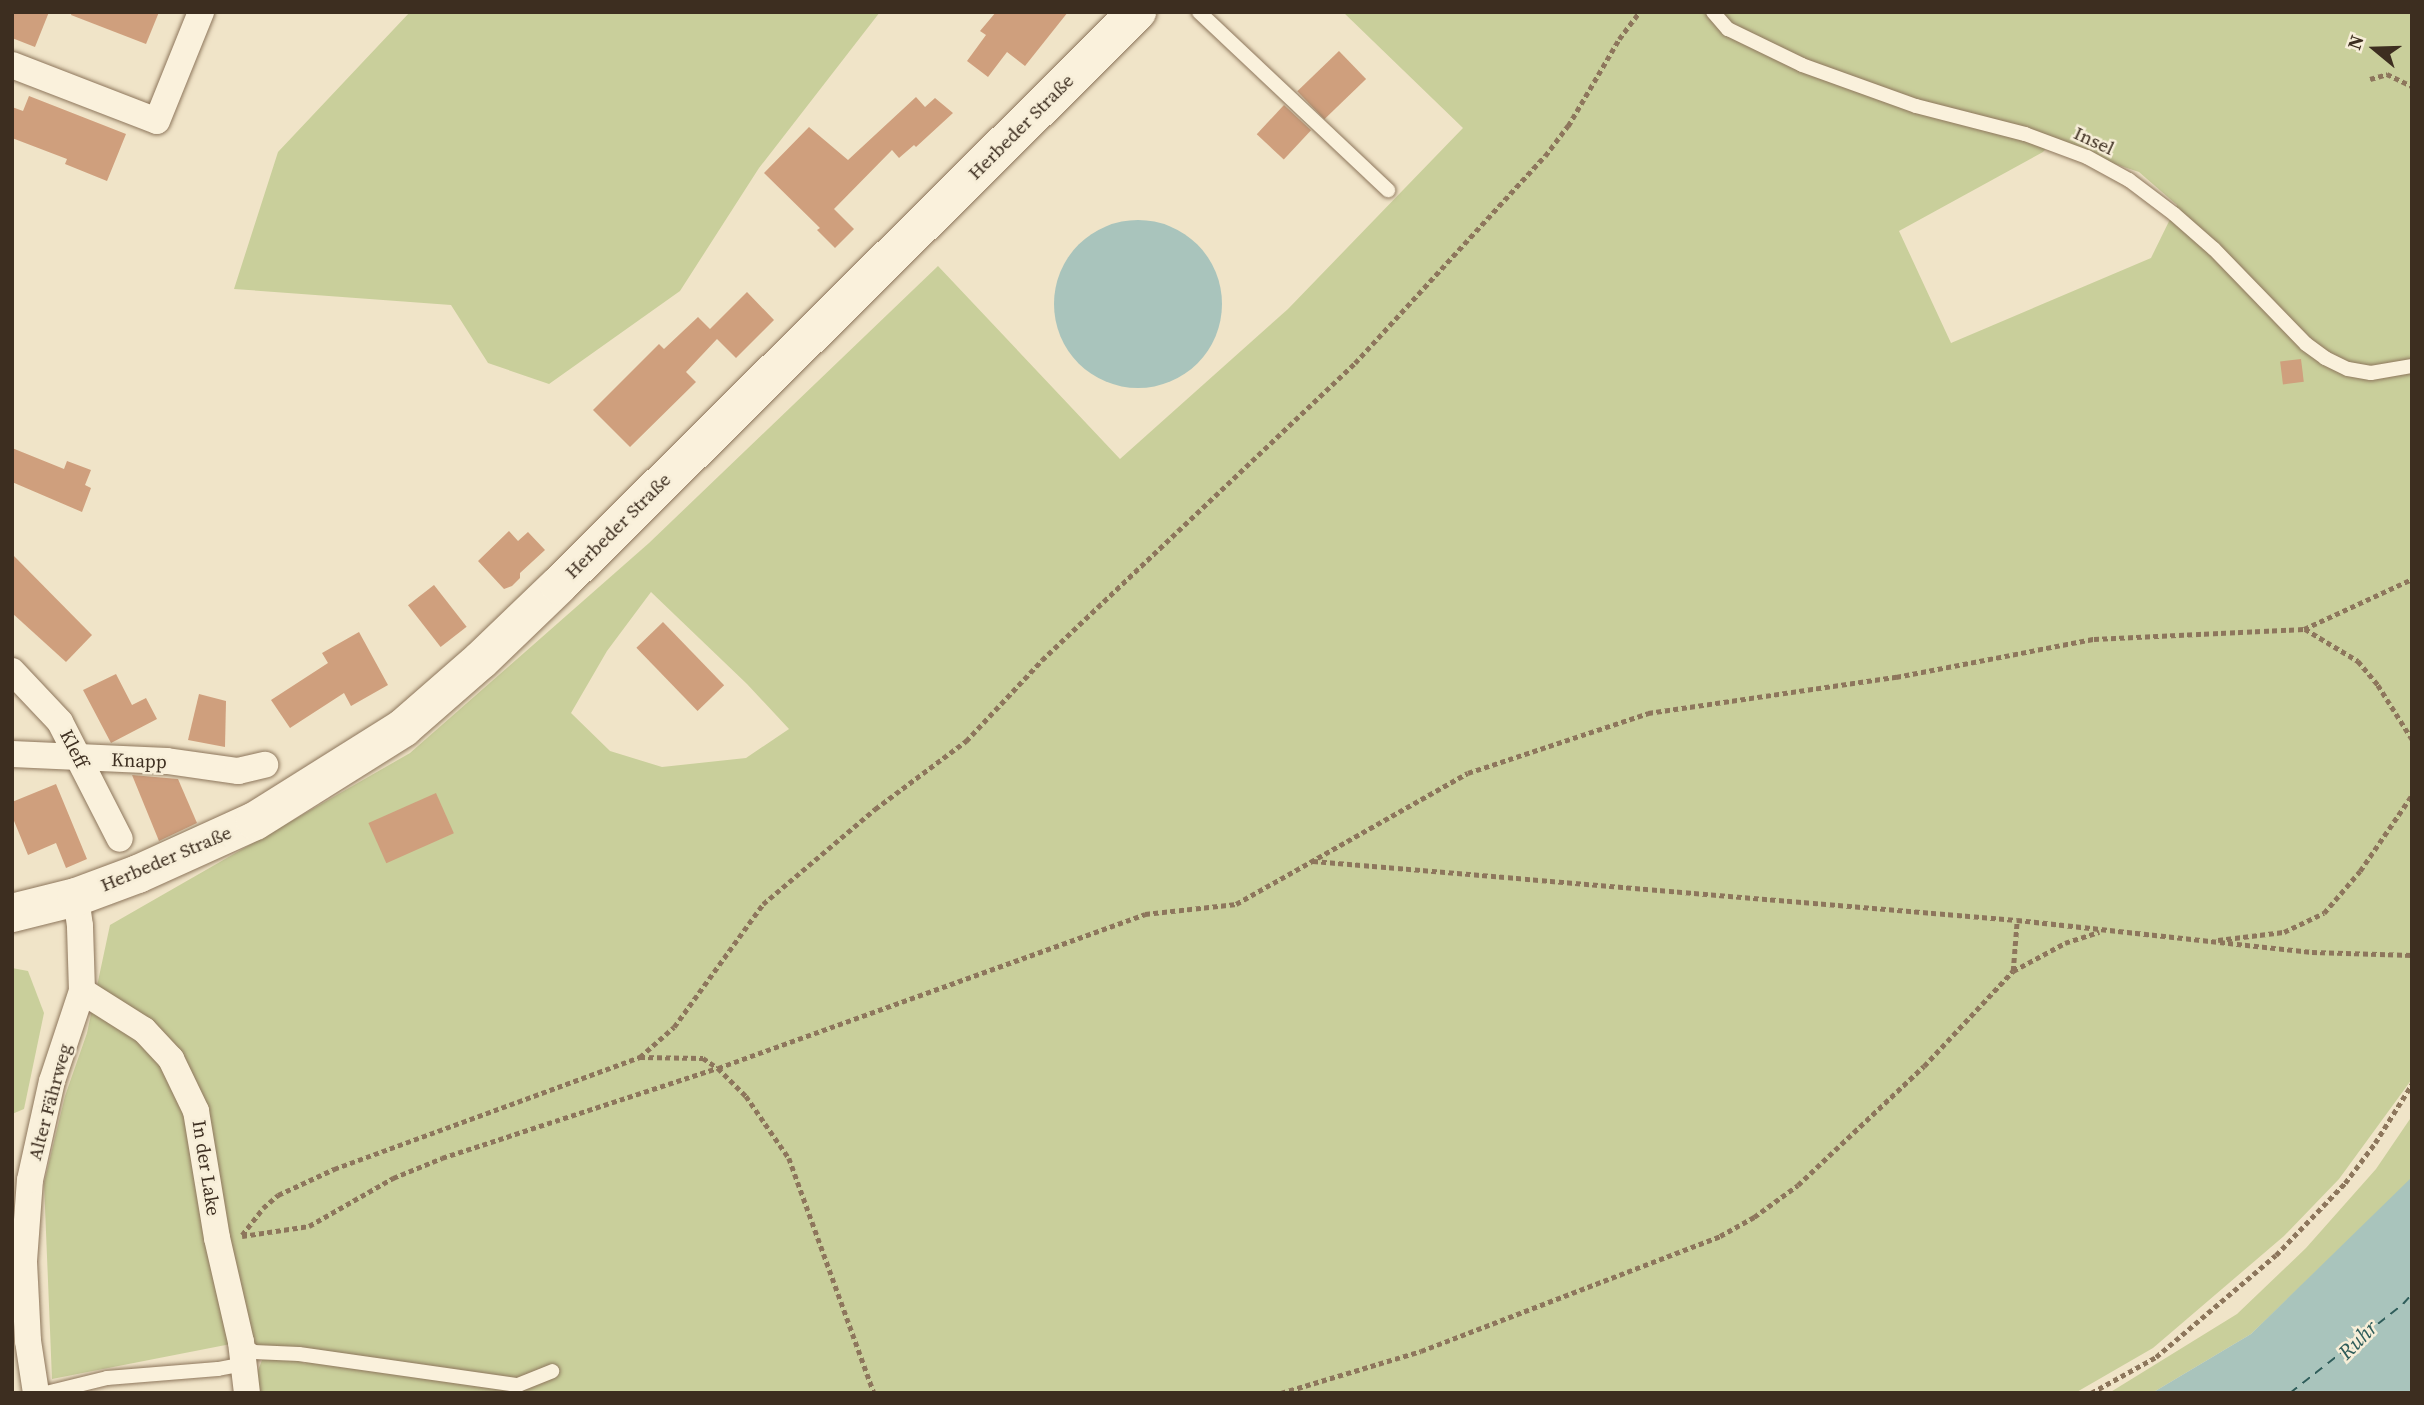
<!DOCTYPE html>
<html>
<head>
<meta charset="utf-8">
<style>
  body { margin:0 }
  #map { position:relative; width:2424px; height:1405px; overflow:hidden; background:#f0e4c8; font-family:"Source Serif 4",serif }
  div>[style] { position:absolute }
  .green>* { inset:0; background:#c9cf9b }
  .water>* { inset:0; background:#a9c4bc }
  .round { border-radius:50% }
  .ferry>* { height:2px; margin-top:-1px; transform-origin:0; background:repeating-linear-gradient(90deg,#2f5d5a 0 9px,transparent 0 16px) }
  .building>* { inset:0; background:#cf9f7d; transform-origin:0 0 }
  .path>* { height:4.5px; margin-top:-2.25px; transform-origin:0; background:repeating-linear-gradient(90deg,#8d765c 0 5px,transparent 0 8.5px) }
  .roads { filter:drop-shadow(0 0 2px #8d765c) drop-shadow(0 0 2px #8d765c) }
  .service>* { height:14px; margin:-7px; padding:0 7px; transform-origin:7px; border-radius:7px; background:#faf1dc }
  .minor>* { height:26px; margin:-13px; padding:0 13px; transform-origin:13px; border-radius:13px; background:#faf1dc }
  .secondary>* { height:38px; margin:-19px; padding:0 19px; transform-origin:19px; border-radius:19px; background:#faf1dc }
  span { translate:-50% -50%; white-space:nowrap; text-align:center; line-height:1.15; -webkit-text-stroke:5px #f7eed8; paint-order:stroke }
  .street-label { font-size:19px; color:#3d2e20 }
  .water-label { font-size:21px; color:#2f5d5a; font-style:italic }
  .frame { position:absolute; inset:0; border:14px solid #3d2e20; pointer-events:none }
  .north { position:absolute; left:2340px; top:14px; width:70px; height:70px; -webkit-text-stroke:5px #f7eed8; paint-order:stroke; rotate:289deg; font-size:19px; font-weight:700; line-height:28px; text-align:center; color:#3d2e20 }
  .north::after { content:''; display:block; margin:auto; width:24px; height:32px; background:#3d2e20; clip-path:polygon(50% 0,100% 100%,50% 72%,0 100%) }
</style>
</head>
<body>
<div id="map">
  <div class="green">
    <div style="clip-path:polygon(410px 12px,880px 12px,759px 168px,680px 291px,549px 384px,488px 363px,451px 305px,234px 289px,278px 152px)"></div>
    <div style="clip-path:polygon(evenodd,1343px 12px,2412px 12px,2412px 1079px,2339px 1179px,2284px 1236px,2153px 1348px,2075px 1393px,257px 1393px,254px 1381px,262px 1360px,297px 1359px,306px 1364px,299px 1354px,254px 1352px,241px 1342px,52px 1379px,44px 1183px,65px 1096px,87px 1033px,110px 925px,410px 753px,649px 543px,938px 266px,1120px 459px,1288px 309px,1463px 128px,1343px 12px,2051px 143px,2139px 172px,2177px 205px,2151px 258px,1951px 343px,1899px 231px,2043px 152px,2051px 143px,1343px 12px,651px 592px,747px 684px,789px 729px,746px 758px,662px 767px,610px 751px,571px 713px,607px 651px,651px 592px)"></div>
    <div style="clip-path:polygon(12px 968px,28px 971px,44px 1013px,24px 1109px,12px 1114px)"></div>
    <div style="clip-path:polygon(2412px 1116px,2412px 1177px,2408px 1183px,2251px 1334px,2152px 1393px,2109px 1393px,2237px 1314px,2306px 1248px,2376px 1169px)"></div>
  </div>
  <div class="water">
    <div class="round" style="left:1054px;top:220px;width:168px;height:168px"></div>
    <div style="clip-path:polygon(2412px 1177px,2412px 1393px,2152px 1393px,2251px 1334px)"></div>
  </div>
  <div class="ferry">
    <div style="left:2290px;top:1393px;width:144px;rotate:-38.2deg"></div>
    <div style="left:2403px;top:1304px;width:13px;rotate:-48deg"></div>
  </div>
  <div class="building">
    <div style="clip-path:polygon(12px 12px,49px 12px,35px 47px,12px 38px)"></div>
    <div style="clip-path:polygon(72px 12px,159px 12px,146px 44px,71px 15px)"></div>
    <div style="clip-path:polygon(996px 12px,1068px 12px,1025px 66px,1007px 52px,988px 77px,967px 61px,986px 35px,980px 31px)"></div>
    <div style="left:1339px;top:51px;width:39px;height:58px;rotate:46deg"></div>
    <div style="clip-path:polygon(29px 96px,126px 134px,107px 181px,65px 164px,67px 159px,12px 138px,12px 107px,23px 111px)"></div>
    <div style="clip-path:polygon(916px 97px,925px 107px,935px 98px,953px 113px,916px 147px,914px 145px,899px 158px,892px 150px,834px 209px,854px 229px,835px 248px,817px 230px,820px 228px,764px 173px,809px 127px,848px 160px)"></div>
    <div style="left:1284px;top:105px;width:37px;height:40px;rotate:43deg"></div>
    <div style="clip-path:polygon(747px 292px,774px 320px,736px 358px,717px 339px,686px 372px,696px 382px,630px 447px,593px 410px,659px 344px,664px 349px,698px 317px,710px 329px)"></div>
    <div style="left:2301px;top:359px;width:23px;height:21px;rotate:83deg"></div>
    <div style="clip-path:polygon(12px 448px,64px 469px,67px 461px,91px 470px,85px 485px,91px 488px,82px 512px,12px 482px)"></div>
    <div style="clip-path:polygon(509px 531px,518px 541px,528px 532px,545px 550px,520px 573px,520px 578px,512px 586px,504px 589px,478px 561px)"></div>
    <div style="clip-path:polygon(12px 554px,92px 635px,66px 662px,12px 613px)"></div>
    <div style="left:434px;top:585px;width:53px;height:33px;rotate:52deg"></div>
    <div style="left:663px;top:622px;width:88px;height:37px;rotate:46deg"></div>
    <div style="clip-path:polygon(359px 632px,388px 685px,351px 706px,344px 693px,290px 728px,271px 700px,328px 663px,322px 653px)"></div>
    <div style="clip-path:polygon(116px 674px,132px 705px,146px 698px,157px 719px,111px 743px,83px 690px)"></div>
    <div style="clip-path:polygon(199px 694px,226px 701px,225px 747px,188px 740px)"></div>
    <div style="clip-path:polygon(132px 775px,178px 779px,197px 823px,159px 841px)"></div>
    <div style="clip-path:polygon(56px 784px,87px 859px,66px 868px,56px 843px,28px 855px,12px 816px,12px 802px)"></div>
    <div style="left:436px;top:793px;width:44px;height:74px;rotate:66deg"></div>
  </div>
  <div class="path">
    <div style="left:2370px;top:79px;width:18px;rotate:-16deg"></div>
    <div style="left:2387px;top:74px;width:28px;rotate:26deg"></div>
    <div style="left:2305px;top:629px;width:62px;rotate:31.1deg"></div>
    <div style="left:2358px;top:661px;width:31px;rotate:50deg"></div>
    <div style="left:2378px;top:685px;width:64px;rotate:57.8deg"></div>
    <div style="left:1313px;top:861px;width:706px;rotate:4.79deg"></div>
    <div style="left:2017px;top:920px;width:297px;rotate:6.2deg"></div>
    <div style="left:2312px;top:952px;width:100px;rotate:1.7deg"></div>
    <div style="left:2218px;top:940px;width:66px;rotate:-6.9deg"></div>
    <div style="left:2284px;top:932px;width:44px;rotate:-25.4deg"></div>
    <div style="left:2324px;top:913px;width:55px;rotate:-49.4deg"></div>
    <div style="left:2360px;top:871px;width:92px;rotate:-55.6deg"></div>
    <div style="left:2013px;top:971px;width:59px;rotate:-28.3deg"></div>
    <div style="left:2065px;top:943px;width:36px;rotate:-18deg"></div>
    <div style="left:640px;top:1057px;width:45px;rotate:-41.4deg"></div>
    <div style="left:674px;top:1027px;width:152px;rotate:-54.1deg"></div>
    <div style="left:763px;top:904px;width:147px;rotate:-40.3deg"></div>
    <div style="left:875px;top:809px;width:114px;rotate:-36.8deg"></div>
    <div style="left:966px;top:741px;width:111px;rotate:-46.8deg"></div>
    <div style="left:1042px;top:660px;width:431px;rotate:-43.5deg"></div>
    <div style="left:1355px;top:363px;width:281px;rotate:-47.5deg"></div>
    <div style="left:1545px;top:156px;width:38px;rotate:-53deg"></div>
    <div style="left:1568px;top:126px;width:101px;rotate:-59.6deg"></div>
    <div style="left:1619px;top:39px;width:34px;rotate:-53deg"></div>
    <div style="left:242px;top:1235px;width:34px;rotate:-52deg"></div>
    <div style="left:263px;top:1208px;width:20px;rotate:-41deg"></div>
    <div style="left:278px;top:1195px;width:62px;rotate:-24.9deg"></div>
    <div style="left:334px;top:1169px;width:326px;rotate:-20.1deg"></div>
    <div style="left:640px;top:1057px;width:63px;rotate:0.9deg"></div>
    <div style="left:703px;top:1058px;width:18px;rotate:34deg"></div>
    <div style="left:718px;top:1068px;width:40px;rotate:45deg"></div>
    <div style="left:746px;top:1096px;width:75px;rotate:55.3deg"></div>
    <div style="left:789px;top:1158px;width:250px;rotate:70.1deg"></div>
    <div style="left:242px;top:1236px;width:68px;rotate:-8.5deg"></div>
    <div style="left:309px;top:1226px;width:97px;rotate:-29.7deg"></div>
    <div style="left:393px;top:1178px;width:53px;rotate:-22.2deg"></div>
    <div style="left:442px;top:1158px;width:290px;rotate:-18.1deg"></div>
    <div style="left:718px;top:1068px;width:454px;rotate:-19.8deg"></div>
    <div style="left:1145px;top:914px;width:92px;rotate:-6.3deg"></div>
    <div style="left:1236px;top:904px;width:266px;rotate:-29.5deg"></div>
    <div style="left:1468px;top:773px;width:190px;rotate:-18.4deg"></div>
    <div style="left:1648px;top:713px;width:251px;rotate:-8.3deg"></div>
    <div style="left:1896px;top:677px;width:202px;rotate:-10.9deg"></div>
    <div style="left:2094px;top:639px;width:210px;rotate:-2.7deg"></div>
    <div style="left:2304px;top:629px;width:119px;rotate:-24.8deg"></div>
    <div style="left:1281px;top:1393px;width:146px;rotate:-16.7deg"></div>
    <div style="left:1421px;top:1351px;width:320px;rotate:-21deg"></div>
    <div style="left:1720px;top:1236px;width:39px;rotate:-29deg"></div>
    <div style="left:1754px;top:1217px;width:54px;rotate:-36deg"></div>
    <div style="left:1798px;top:1185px;width:173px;rotate:-43.4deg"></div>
    <div style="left:1924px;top:1066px;width:130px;rotate:-46.9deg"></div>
    <div style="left:2013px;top:971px;width:51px;rotate:-85.5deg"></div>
    <div style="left:2091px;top:1393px;width:74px;rotate:-29deg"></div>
    <div style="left:2156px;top:1357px;width:157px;rotate:-40.4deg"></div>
    <div style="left:2276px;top:1255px;width:100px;rotate:-46.2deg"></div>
    <div style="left:2345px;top:1183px;width:50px;rotate:-53.1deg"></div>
    <div style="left:2375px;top:1143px;width:70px;rotate:-57.9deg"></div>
  </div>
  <div class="roads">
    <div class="service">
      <div style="left:1199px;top:12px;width:260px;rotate:43.3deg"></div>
      <div style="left:1713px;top:12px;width:23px;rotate:49deg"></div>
      <div style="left:1728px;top:29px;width:82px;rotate:25.9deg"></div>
      <div style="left:1802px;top:65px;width:121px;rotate:19.8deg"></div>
      <div style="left:1916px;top:106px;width:113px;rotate:14.4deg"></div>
      <div style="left:2025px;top:134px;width:66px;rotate:20.4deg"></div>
      <div style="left:2087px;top:157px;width:48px;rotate:28.7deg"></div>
      <div style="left:2129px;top:180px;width:56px;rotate:37.1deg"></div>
      <div style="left:2174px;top:214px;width:53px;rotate:41.2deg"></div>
      <div style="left:2214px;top:249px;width:132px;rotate:45.9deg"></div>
      <div style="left:2306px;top:344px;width:24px;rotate:36deg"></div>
      <div style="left:2325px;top:358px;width:25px;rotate:26deg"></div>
      <div style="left:2348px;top:369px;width:23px;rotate:10deg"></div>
      <div style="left:2371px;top:373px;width:42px;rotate:-9.7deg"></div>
      <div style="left:242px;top:1343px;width:15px;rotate:37deg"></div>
      <div style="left:254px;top:1352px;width:45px;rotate:2.5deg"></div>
      <div style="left:299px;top:1354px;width:221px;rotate:8.1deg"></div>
      <div style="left:518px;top:1385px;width:37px;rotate:-22deg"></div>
      <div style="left:46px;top:1393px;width:63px;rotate:-13.8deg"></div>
      <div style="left:107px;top:1378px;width:111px;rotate:-4.6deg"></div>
      <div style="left:218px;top:1369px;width:26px;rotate:-11deg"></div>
    </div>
    <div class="minor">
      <div style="left:12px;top:65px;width:155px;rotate:21.1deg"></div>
      <div style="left:157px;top:121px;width:118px;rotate:-68deg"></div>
      <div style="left:12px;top:671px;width:70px;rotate:46.7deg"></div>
      <div style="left:60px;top:722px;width:131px;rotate:62.9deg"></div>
      <div style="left:12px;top:754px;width:155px;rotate:2.6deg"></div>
      <div style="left:167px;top:761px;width:72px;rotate:8deg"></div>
      <div style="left:238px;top:771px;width:28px;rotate:-13deg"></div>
      <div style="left:82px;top:991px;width:73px;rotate:32.2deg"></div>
      <div style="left:144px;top:1030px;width:40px;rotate:47deg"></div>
      <div style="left:171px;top:1059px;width:58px;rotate:64.3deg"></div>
      <div style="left:196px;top:1111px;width:129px;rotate:80.6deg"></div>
      <div style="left:217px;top:1238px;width:107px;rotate:77deg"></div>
      <div style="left:241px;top:1342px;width:51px;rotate:83.3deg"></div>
      <div style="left:36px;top:1393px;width:53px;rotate:-98.7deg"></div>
      <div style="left:28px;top:1341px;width:80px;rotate:-92.9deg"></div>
      <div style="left:24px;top:1261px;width:81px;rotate:-85.8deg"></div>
      <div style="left:30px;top:1180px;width:101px;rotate:-77.5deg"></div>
      <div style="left:52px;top:1081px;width:95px;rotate:-71.6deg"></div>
      <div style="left:82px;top:991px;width:65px;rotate:-91.8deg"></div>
      <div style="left:80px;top:926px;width:29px;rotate:-98deg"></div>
    </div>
    <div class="secondary">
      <div style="left:12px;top:913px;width:66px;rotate:-14deg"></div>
      <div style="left:76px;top:897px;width:66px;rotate:-20.4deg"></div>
      <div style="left:138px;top:874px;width:128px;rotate:-24.4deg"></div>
      <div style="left:255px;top:821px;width:175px;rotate:-32.1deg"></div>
      <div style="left:403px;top:728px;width:103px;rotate:-41.1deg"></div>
      <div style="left:481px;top:660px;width:108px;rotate:-43.9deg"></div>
      <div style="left:559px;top:585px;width:814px;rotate:-44.75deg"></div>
    </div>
  </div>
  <div class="street-label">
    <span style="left:1021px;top:127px;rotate:-45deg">Herbeder Straße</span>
    <span style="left:2094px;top:141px;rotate:25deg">Insel</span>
    <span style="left:618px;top:526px;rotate:-45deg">Herbeder Straße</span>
    <span style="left:74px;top:749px;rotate:63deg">Kleff</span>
    <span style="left:139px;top:761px;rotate:2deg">Knapp</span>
    <span style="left:166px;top:859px;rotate:-23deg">Herbeder Straße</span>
    <span style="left:50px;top:1102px;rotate:-75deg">Alter Fährweg</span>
    <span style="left:206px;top:1168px;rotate:81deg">In der Lake</span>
  </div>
  <div class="water-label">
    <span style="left:2358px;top:1340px;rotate:-45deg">Ruhr</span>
  </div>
  <div class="frame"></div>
  <div class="north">N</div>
</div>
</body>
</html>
